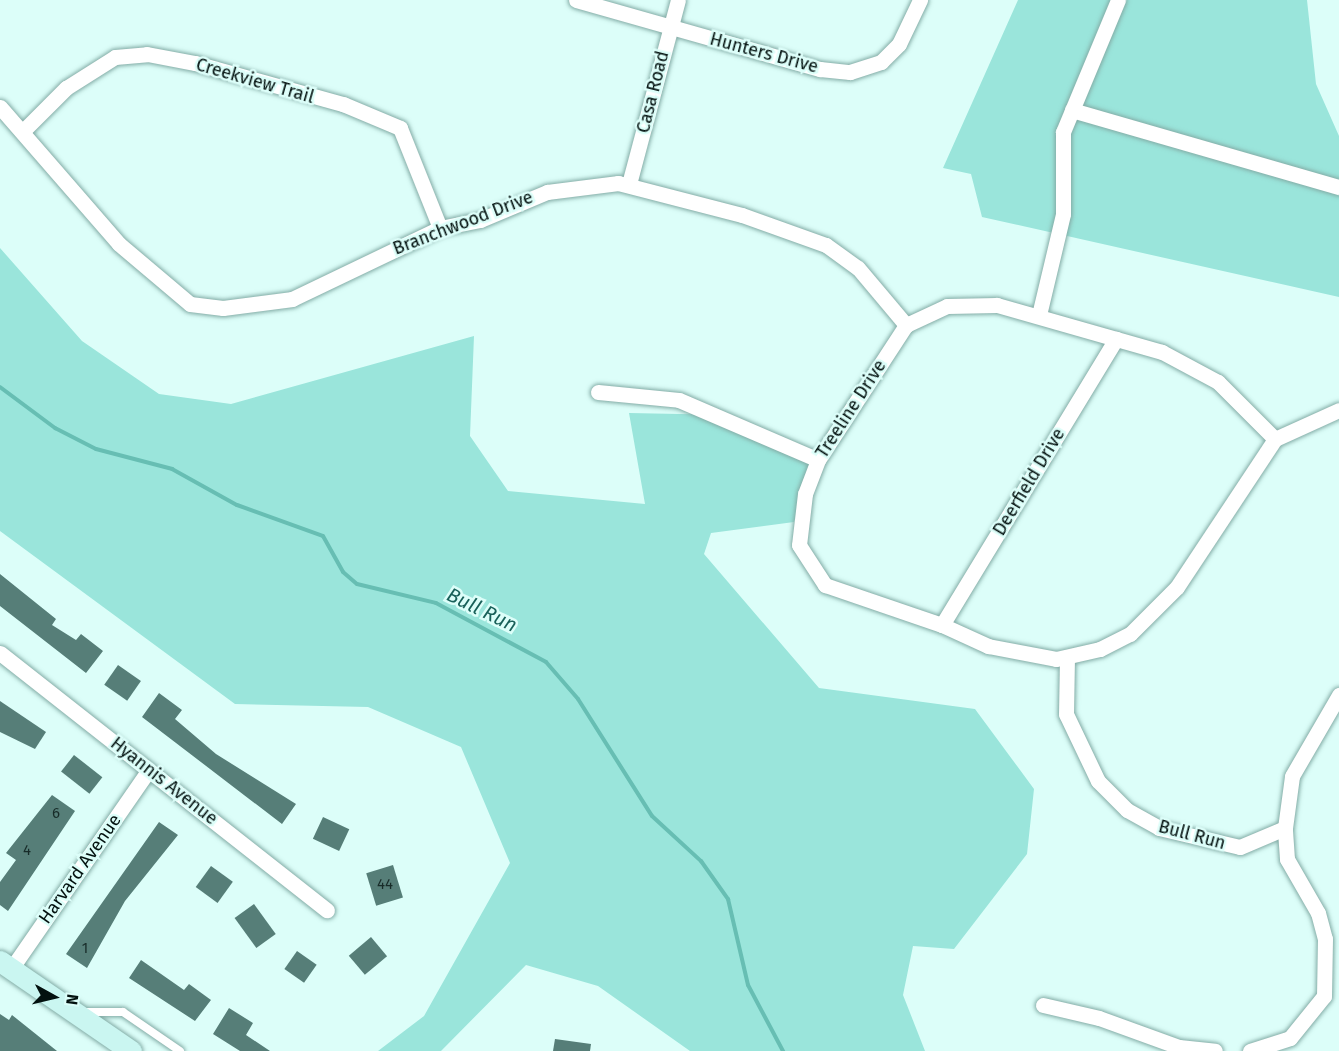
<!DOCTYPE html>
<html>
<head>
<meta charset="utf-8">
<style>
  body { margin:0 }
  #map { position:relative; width:1339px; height:1051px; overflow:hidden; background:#dcfef9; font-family:"Fira Sans",sans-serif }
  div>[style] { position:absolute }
  .green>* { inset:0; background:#9ae5db }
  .stream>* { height:4px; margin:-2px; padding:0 2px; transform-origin:2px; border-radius:2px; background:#67beb3 }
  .building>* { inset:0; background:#567e78; transform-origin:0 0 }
  .roads { filter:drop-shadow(0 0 2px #83aca6) drop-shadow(0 0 2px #83aca6) }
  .lane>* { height:8px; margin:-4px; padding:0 4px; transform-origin:4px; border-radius:4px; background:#fff }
  .street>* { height:15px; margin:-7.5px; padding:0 7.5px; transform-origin:7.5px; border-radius:7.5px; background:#fff }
  .secondary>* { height:21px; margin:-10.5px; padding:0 10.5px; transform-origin:10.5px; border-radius:10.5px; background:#caf6f1 }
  span { translate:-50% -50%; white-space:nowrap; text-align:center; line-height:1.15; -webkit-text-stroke:5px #dcfef9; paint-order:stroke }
  .number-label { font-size:15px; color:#182c29 }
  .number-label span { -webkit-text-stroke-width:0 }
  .street-label { font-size:18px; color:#03110f }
  .water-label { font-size:20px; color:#186059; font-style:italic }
  .north { position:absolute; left:24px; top:967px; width:60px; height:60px; -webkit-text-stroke:4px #dcfef9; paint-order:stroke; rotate:98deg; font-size:16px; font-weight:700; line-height:24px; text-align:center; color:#03110f }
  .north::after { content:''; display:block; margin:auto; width:21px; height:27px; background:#03110f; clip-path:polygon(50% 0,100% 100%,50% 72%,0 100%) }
</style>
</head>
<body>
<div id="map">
  <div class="green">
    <div style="clip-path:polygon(1018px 0,1307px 0,1316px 84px,1339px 136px,1339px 297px,982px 217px,971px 174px,943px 168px)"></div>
    <div style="clip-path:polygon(0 248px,82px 341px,159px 394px,231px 404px,474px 336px,470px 436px,508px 491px,645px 504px,629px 413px,732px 415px,812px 460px,794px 522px,711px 533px,704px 554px,819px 688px,975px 709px,1034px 789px,1027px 854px,954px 949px,913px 946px,903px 995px,925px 1051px,690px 1051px,598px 986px,526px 965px,441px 1051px,378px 1051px,424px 1016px,510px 863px,461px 747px,368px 707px,235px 704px,0 531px)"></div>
  </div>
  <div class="stream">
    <div style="left:0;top:387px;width:69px;rotate:36.7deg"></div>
    <div style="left:55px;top:428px;width:46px;rotate:27.1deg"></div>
    <div style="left:96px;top:449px;width:79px;rotate:14.7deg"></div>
    <div style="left:172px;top:469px;width:74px;rotate:29deg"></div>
    <div style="left:237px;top:505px;width:91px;rotate:19.8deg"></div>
    <div style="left:323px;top:536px;width:41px;rotate:60.9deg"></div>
    <div style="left:343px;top:572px;width:18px;rotate:41deg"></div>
    <div style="left:357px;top:584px;width:81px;rotate:13.5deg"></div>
    <div style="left:436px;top:603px;width:125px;rotate:28.2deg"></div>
    <div style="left:546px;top:662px;width:49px;rotate:49.1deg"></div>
    <div style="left:578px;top:699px;width:138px;rotate:57.7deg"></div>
    <div style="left:652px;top:816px;width:67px;rotate:42.6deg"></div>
    <div style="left:701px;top:861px;width:47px;rotate:54.6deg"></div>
    <div style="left:728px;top:899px;width:88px;rotate:76.9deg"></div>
    <div style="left:748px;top:985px;width:75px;rotate:62.1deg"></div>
  </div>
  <div class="building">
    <div style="clip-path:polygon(0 574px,56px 619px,52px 625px,76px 640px,81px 634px,103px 651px,86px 673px,0 606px)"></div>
    <div style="left:118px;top:665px;width:28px;height:24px;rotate:35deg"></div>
    <div style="clip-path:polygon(159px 693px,182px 710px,175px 719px,216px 754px,296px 804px,282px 824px,142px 717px)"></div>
    <div style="clip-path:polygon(0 701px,46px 732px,35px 749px,0 732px)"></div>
    <div style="left:74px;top:755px;width:36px;height:21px;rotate:38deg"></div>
    <div style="clip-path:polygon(52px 795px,75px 811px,8px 911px,0 905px,0 882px,16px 860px,6px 853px)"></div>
    <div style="left:323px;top:817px;width:29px;height:24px;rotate:25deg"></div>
    <div style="clip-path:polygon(159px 822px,178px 835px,125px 901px,87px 968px,66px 954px)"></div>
    <div style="left:393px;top:865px;width:34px;height:28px;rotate:73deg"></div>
    <div style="left:211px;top:866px;width:27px;height:26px;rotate:36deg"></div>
    <div style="left:254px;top:904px;width:37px;height:24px;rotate:54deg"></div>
    <div style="left:371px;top:937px;width:25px;height:29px;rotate:50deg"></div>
    <div style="left:297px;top:951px;width:24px;height:22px;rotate:35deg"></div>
    <div style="clip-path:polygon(141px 960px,184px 990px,189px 984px,211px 1000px,195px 1021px,129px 978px)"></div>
    <div style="clip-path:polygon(229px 1008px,253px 1023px,246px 1035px,270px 1051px,240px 1051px,213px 1034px)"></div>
    <div style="clip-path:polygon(0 1014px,9px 1020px,12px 1015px,57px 1051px,0 1051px)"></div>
    <div style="clip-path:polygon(555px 1039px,591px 1044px,590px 1051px,553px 1051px)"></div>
  </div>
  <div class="roads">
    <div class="lane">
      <div style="left:84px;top:1012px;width:39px"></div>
      <div style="left:123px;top:1012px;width:69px;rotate:34.4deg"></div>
    </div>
    <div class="street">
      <div style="left:576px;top:0;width:254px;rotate:15.8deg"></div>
      <div style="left:820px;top:69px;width:30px;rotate:6deg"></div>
      <div style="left:850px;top:72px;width:33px;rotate:-18deg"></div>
      <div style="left:881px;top:62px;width:25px;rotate:-45deg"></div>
      <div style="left:899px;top:44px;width:49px;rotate:-64.5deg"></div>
      <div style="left:0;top:107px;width:181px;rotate:49deg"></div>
      <div style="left:119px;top:244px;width:93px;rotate:40.2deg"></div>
      <div style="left:190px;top:304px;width:33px;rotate:7deg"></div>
      <div style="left:223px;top:308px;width:70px;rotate:-7.4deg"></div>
      <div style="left:292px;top:299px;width:164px;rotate:-25.6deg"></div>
      <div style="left:440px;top:228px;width:41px;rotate:-11.3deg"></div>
      <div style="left:480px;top:220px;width:73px;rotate:-22.7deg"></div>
      <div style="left:547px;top:192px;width:72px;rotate:-7.2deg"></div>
      <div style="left:618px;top:183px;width:128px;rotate:14.5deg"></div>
      <div style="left:742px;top:215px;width:89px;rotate:19.7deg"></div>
      <div style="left:826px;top:245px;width:39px;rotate:36deg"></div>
      <div style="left:858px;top:268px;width:75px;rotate:49.9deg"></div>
      <div style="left:1072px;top:110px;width:278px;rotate:16.1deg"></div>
      <div style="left:23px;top:131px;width:61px;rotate:-45deg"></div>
      <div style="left:66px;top:88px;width:58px;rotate:-32.3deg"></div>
      <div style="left:115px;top:57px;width:32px;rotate:-5deg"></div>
      <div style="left:147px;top:54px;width:49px;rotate:10.6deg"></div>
      <div style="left:195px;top:63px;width:154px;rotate:15.5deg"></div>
      <div style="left:343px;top:104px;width:62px;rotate:22.8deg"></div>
      <div style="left:400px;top:128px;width:108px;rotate:68.2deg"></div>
      <div style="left:629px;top:184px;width:190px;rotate:-75.1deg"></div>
      <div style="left:1039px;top:315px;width:104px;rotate:-76.6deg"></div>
      <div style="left:1063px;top:214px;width:82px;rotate:-90deg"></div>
      <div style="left:1063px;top:132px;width:143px;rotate:-67.4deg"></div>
      <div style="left:598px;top:392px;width:81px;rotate:5.6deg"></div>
      <div style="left:679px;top:400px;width:151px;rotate:23.3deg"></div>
      <div style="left:1275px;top:439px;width:81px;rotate:-135deg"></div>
      <div style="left:1218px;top:382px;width:64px;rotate:-151.8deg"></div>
      <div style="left:1162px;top:352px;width:172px;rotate:-164.1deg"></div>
      <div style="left:997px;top:305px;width:50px;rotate:178.9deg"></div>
      <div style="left:947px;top:306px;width:45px;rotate:155.1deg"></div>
      <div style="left:906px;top:325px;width:161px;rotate:123.1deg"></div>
      <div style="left:818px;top:460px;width:36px;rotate:111deg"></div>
      <div style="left:805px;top:494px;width:51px;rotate:96.7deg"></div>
      <div style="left:799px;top:545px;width:48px;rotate:57deg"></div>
      <div style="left:825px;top:585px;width:124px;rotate:18.9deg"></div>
      <div style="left:942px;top:625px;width:51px;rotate:24.5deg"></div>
      <div style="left:988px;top:646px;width:69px;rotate:10.8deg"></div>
      <div style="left:1056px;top:659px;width:45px;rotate:-12.8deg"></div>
      <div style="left:1100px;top:649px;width:34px;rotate:-27deg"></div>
      <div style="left:1130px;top:634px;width:66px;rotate:-45deg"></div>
      <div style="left:1177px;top:587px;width:178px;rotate:-56.5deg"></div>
      <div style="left:1275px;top:439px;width:70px;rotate:-24.4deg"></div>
      <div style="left:942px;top:625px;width:335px;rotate:-58.7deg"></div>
      <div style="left:0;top:653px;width:416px;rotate:38.2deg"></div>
      <div style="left:1067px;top:657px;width:57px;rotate:91deg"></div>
      <div style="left:1066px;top:714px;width:74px;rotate:64.5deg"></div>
      <div style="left:1098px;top:781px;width:41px;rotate:45deg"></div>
      <div style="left:1127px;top:810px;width:37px;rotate:29deg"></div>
      <div style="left:1159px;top:828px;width:83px;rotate:13.2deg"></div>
      <div style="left:1240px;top:847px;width:49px;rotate:-22.9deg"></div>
      <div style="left:11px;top:969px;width:242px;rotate:-55.3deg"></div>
      <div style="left:1043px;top:1005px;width:57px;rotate:13.1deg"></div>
      <div style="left:1099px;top:1018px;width:85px;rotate:19.9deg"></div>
      <div style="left:1179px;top:1047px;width:36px;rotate:6deg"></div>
      <div style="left:1250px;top:1051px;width:42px;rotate:-18deg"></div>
      <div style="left:1290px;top:1038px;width:54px;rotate:-51deg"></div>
      <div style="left:1324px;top:996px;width:57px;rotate:-89deg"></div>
      <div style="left:1325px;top:939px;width:27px;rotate:-105deg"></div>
      <div style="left:1318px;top:913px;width:62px;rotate:-119.9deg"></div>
      <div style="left:1287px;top:859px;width:31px;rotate:-94deg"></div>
      <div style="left:1285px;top:828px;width:52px;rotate:-82.3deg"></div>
      <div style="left:1292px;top:776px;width:94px;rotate:-59.9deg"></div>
    </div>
    <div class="secondary">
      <div style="left:0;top:961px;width:159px;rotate:34.5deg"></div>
    </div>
  </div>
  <div class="number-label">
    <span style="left:56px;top:814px">6</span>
    <span style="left:27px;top:851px">4</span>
    <span style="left:385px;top:885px">44</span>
    <span style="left:85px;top:949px">1</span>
  </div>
  <div class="street-label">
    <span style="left:764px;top:53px;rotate:15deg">Hunters Drive</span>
    <span style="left:255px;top:81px;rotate:16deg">Creekview Trail</span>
    <span style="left:653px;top:92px;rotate:-76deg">Casa Road</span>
    <span style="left:463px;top:223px;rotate:-21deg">Branchwood Drive</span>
    <span style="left:851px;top:409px;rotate:-57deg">Treeline Drive</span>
    <span style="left:1029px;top:482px;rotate:-59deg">Deerfield Drive</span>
    <span style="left:164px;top:781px;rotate:38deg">Hyannis Avenue</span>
    <span style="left:1192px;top:835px;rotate:15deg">Bull Run</span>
    <span style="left:80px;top:869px;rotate:-55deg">Harvard Avenue</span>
  </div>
  <div class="water-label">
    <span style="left:482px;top:610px;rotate:26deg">Bull Run</span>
  </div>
  <div class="north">N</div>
</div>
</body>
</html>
